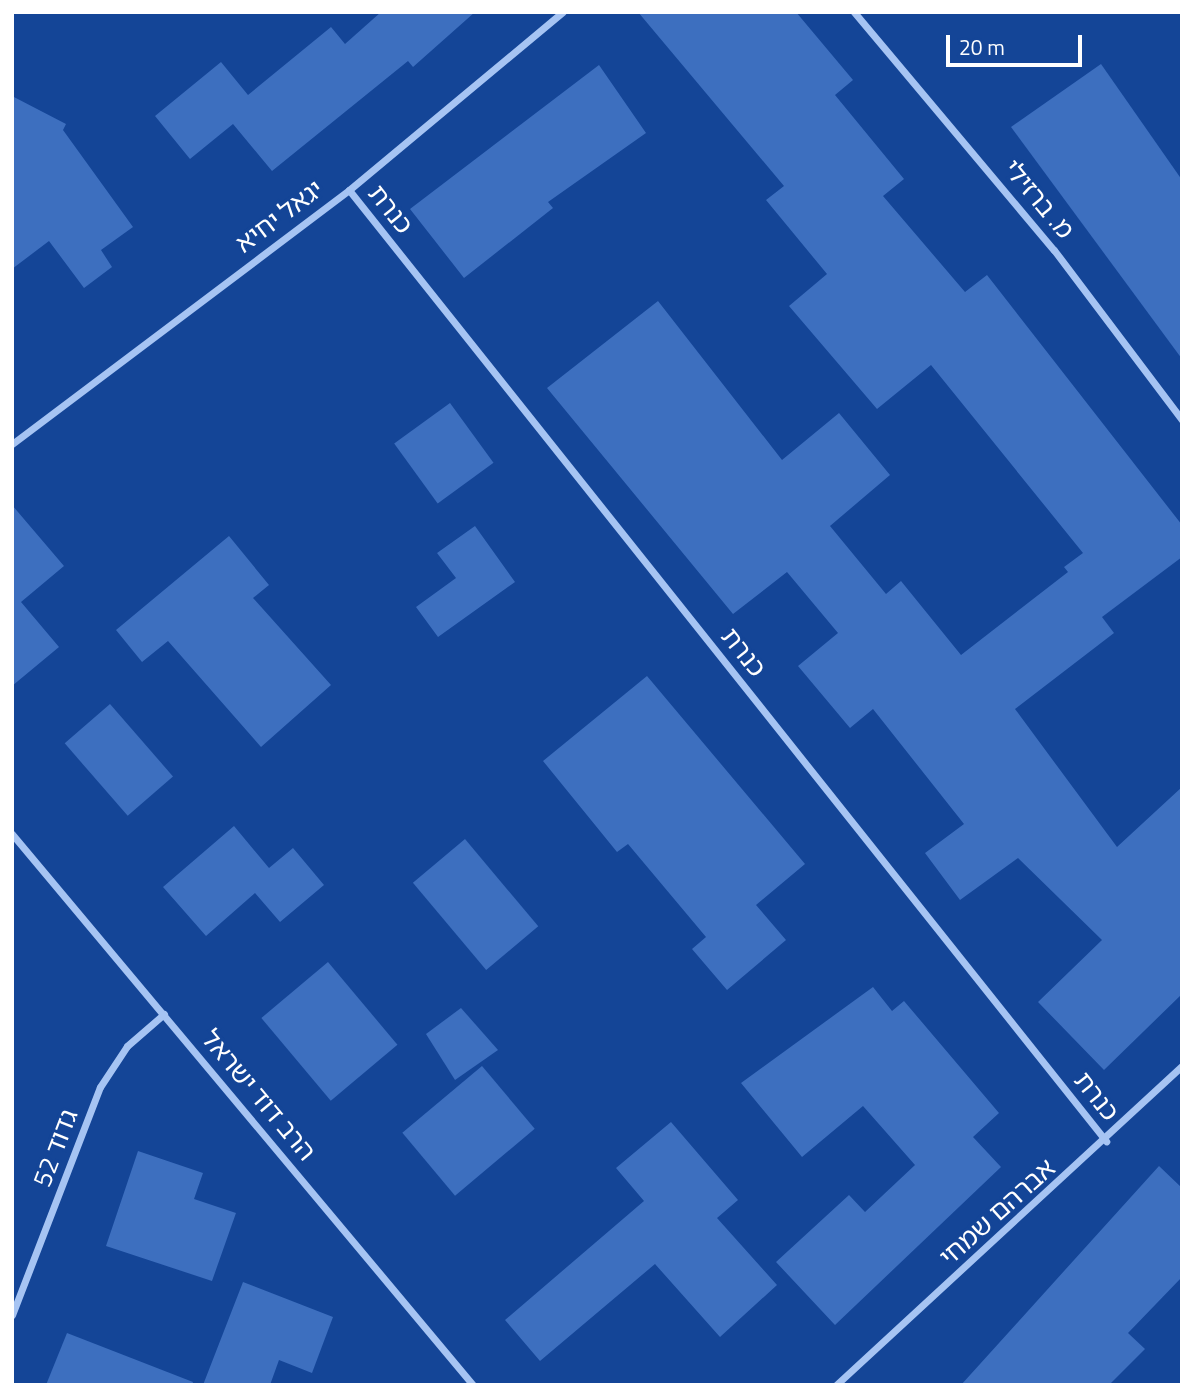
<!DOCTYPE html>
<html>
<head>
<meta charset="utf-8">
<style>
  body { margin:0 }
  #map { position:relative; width:1194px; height:1397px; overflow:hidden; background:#144597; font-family:"Titillium Web","Noto Sans Hebrew",sans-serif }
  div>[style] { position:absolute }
  .building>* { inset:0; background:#3d6fbf; transform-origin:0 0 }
  .street>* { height:7px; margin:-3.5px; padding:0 3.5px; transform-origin:3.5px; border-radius:3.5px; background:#a6c4f3 }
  span { translate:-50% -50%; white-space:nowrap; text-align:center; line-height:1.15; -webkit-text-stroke:6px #144597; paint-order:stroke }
  .street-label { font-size:26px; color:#fff }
  .frame { position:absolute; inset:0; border:14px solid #fff; pointer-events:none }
  .scale { position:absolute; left:946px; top:35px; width:136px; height:32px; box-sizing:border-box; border:4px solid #fff; border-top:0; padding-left:9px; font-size:21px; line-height:24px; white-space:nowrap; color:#fff; -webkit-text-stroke:5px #144597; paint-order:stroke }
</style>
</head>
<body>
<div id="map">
  <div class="building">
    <div style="clip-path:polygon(381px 12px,475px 12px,413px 67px,408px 61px,272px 171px,233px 124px,190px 159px,155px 116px,221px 62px,248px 95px,331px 27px,345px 44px)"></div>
    <div style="clip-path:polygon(638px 12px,796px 12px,853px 80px,835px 95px,904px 179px,883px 196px,965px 292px,987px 275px,1182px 525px,1182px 557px,1102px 617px,1114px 633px,1015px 709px,1117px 847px,1182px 787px,1182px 994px,1104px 1070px,1038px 1002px,1102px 940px,1018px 858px,960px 900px,925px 853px,964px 824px,873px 709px,850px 728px,798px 666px,838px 633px,787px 572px,733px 614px,547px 388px,658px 301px,782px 460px,839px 413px,890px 475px,830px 526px,886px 594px,901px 581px,961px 655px,1068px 572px,1064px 567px,1083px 553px,931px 365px,877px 409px,789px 306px,827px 274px,766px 200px,784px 186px)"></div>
    <div style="clip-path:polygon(1101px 64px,1182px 180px,1182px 359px,1011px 127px)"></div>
    <div style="clip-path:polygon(599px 65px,646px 133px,548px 202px,553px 208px,464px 278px,410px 209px)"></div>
    <div style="clip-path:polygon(12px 96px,66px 124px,63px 130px,133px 227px,101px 250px,112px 267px,84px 288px,49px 241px,12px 269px)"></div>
    <div style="left:450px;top:403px;width:74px;height:69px;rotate:54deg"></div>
    <div style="clip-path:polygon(12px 505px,64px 566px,21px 602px,59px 647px,12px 686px)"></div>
    <div style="clip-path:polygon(475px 526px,515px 582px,438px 637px,416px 607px,456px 578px,437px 553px)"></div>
    <div style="clip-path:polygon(229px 536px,269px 585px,253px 598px,331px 685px,261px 747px,168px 641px,142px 662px,116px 630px)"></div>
    <div style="clip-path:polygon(647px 676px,805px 864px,756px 905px,786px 940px,727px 990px,692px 949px,706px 937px,628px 844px,617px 852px,543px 761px)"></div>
    <div style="left:110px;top:704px;width:96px;height:60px;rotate:49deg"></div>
    <div style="clip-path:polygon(234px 826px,269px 868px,293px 848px,324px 885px,280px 922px,255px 893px,206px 936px,163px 887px)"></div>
    <div style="left:465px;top:839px;width:114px;height:68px;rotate:50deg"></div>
    <div style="left:328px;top:962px;width:108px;height:87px;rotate:50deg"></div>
    <div style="clip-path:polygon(873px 987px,892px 1011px,904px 1001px,999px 1113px,973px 1137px,1001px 1167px,835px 1325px,776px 1262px,849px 1195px,865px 1212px,915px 1165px,863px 1106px,802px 1157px,741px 1083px)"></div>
    <div style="clip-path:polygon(461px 1008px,498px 1050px,455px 1080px,426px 1034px)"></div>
    <div style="left:482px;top:1066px;width:82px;height:104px;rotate:50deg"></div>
    <div style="clip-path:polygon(671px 1122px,738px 1200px,717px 1218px,777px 1285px,720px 1337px,655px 1264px,540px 1361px,505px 1320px,644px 1201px,616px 1168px)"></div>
    <div style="clip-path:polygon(138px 1151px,203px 1173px,194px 1199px,236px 1213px,212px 1281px,106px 1246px)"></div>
    <div style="clip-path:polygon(1159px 1166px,1182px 1188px,1182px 1277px,1128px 1333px,1145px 1349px,1109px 1385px,961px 1385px)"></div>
    <div style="clip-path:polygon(243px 1282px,333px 1317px,312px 1373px,279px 1360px,270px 1385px,203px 1385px)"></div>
    <div style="clip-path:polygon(67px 1333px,193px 1382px,192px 1385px,46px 1385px)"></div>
  </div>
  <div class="street">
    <div style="left:854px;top:12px;width:311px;rotate:50deg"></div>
    <div style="left:1054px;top:250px;width:213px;rotate:53deg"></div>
    <div style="left:349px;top:190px;width:1216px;rotate:51.48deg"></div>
    <div style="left:12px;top:444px;width:422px;rotate:-37deg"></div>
    <div style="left:349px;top:190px;width:278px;rotate:-39.8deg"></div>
    <div style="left:12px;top:834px;width:718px;rotate:50.08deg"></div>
    <div style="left:12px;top:1315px;width:244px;rotate:-68.9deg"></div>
    <div style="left:100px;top:1087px;width:49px;rotate:-56.6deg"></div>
    <div style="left:127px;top:1046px;width:49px;rotate:-40.9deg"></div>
    <div style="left:836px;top:1385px;width:471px;rotate:-42.7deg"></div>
  </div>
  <div class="street-label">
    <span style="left:1039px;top:199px;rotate:50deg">מ. ברזילי</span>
    <span style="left:391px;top:209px;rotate:51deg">כנרת</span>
    <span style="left:279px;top:216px;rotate:-37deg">יגאל יחיא</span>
    <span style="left:744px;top:652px;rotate:51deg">כנרת</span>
    <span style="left:259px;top:1095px;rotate:50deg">הרב דוד ישראל</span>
    <span style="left:1097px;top:1096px;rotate:51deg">כנרת</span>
    <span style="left:55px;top:1148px;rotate:-69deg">גדוד 52</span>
    <span style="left:997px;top:1212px;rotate:-42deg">אברהם שמחי</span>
  </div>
  <div class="frame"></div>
  <div class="scale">20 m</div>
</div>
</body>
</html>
